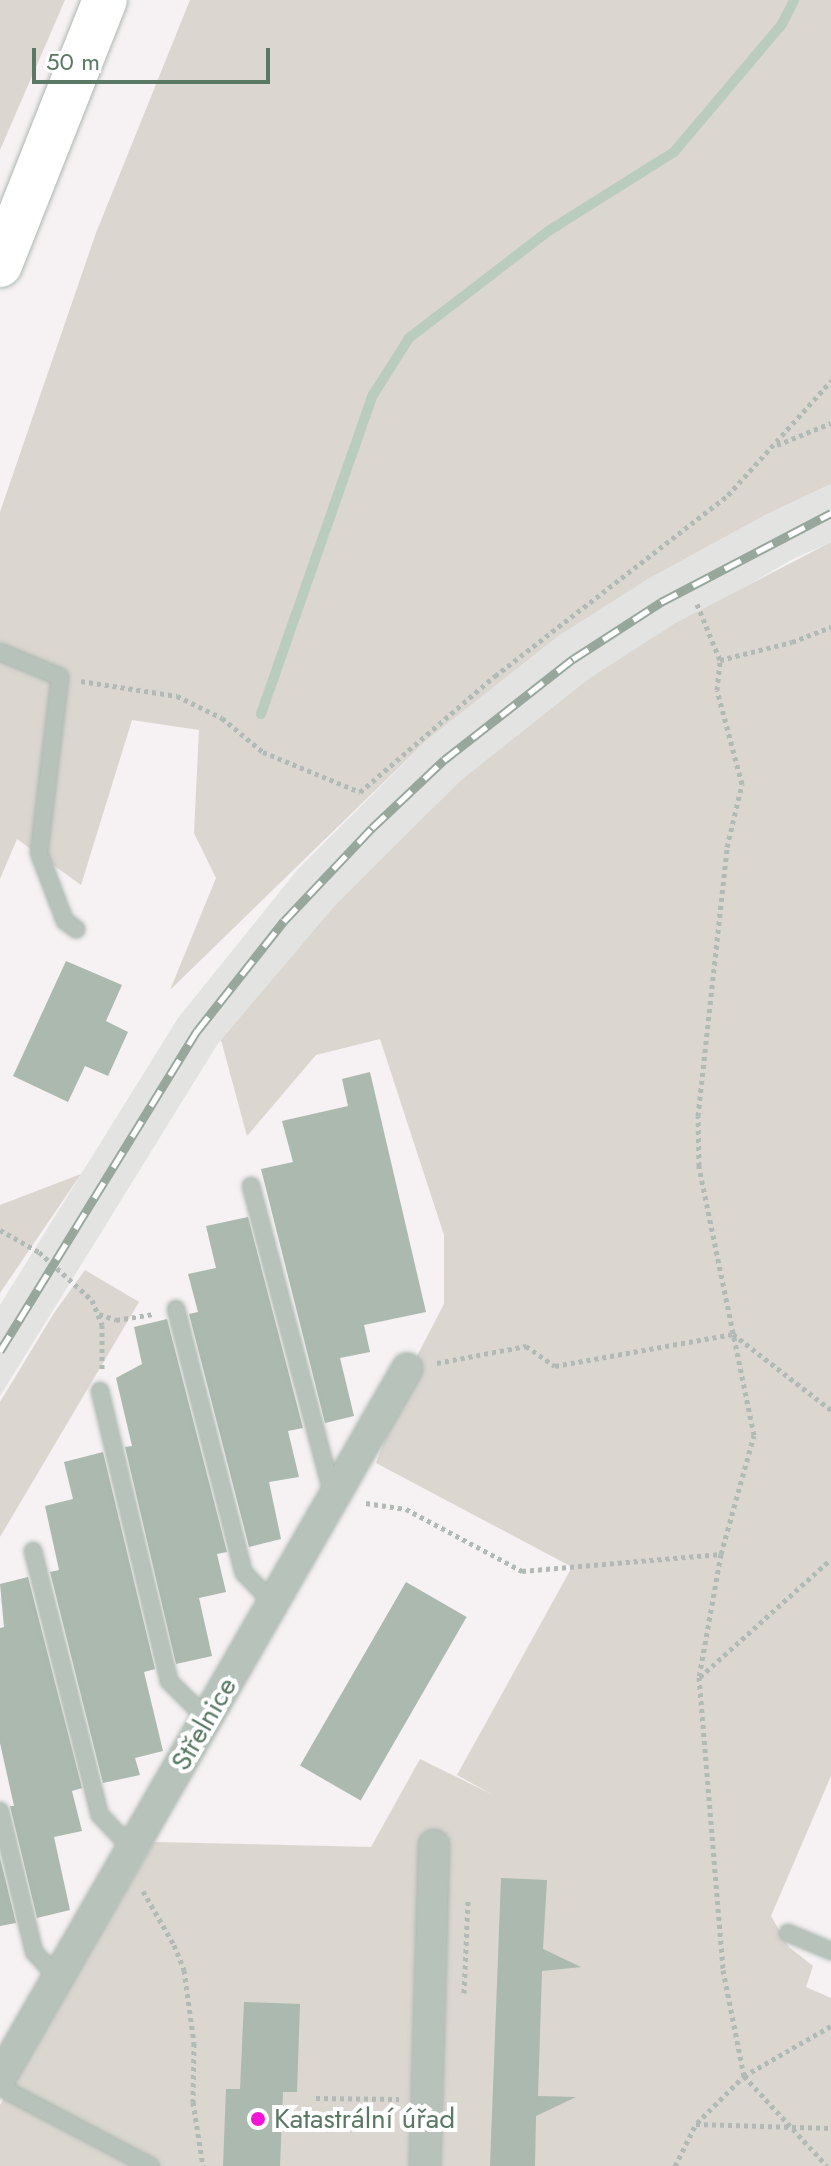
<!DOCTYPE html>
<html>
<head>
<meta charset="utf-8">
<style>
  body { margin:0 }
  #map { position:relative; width:831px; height:2166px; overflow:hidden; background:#f6f1f2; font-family:Jost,sans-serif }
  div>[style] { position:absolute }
  .built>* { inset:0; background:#e3e3e1 }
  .green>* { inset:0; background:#dbd6d0 }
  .stream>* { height:10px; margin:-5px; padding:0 5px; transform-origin:5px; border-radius:5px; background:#b9ccbd }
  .building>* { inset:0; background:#abb9af; transform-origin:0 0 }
  .path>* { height:5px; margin-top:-2.5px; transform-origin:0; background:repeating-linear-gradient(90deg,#b2bab5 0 4px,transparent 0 8px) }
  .roads { filter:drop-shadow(0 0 2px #abb8b0) drop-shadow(0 0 2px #abb8b0) }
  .lane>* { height:16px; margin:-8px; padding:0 8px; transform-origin:8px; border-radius:8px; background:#b6c2ba }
  .street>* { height:30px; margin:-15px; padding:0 15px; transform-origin:15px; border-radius:15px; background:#b6c2ba }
  .secondary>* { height:44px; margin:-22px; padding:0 22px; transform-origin:22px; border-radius:22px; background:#fff }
  .rail>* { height:9px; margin-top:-4.5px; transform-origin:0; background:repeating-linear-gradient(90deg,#fff 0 18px,#97a79c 0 36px); box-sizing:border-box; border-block:2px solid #97a79c }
  .dots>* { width:22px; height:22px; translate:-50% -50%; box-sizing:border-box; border:4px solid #fff; border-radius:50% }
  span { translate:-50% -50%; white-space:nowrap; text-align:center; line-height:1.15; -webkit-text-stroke:8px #fff; paint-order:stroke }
  .street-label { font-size:28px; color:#5a7965 }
  .poi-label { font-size:28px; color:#5a7965 }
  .left { translate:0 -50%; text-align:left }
  .scale { position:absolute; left:32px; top:48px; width:238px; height:36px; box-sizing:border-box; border:4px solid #5a7965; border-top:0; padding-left:10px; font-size:24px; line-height:28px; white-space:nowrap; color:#5a7965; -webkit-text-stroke:6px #fff; paint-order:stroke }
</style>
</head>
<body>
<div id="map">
  <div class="built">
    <div style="clip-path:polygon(831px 484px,831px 542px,791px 560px,587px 680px,461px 780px,336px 904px,217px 1045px,0 1396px,0 1305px,178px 1018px,298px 869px,427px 740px,557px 637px,648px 579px,767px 514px)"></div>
  </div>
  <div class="green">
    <div style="clip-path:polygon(0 0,65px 0,0 150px)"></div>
    <div style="clip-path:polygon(190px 0,831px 0,831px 484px,767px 514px,648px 579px,557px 637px,427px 740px,170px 990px,216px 878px,194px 833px,199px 730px,132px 720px,81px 885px,17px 839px,0 879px,0 512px,96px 233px)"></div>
    <div style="clip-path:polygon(831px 542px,831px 1776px,771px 1916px,789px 1947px,813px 1966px,806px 1987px,831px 1998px,831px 2166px,0 2166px,0 2105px,154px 1842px,371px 1847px,420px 1759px,493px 1795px,457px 1775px,572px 1567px,376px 1463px,417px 1356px,444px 1304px,444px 1235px,380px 1039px,316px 1055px,247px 1136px,221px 1040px,336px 904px,461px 780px,587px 680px,674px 624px)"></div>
    <div style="clip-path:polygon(81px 1174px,0 1293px,0 1294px,0 1205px)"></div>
    <div style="clip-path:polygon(85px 1270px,139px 1302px,0 1537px,0 1402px,54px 1313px)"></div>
  </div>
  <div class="stream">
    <div style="left:261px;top:714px;width:338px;rotate:-70.7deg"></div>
    <div style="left:373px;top:395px;width:67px;rotate:-57.7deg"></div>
    <div style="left:409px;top:338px;width:178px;rotate:-37.5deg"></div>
    <div style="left:550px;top:230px;width:146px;rotate:-32.2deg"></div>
    <div style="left:674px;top:152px;width:167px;rotate:-49.8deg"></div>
    <div style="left:782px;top:24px;width:27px;rotate:-63deg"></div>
  </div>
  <div class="building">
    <div style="clip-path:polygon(66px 961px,122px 985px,106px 1021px,128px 1032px,108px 1076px,85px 1066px,68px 1102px,13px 1076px)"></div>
    <div style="clip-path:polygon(370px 1072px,426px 1312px,364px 1325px,370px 1352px,340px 1358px,354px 1416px,325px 1423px,261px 1169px,293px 1162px,282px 1121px,348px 1106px,342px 1079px)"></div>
    <div style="clip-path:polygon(248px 1217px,303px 1428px,288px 1431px,299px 1477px,269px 1482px,281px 1539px,249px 1547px,189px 1314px,198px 1312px,188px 1274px,216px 1268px,206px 1226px)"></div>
    <div style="clip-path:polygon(167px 1319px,227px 1552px,217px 1554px,226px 1592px,199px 1598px,212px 1656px,176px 1664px,125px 1447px,132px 1446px,116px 1378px,142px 1364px,134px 1327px)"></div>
    <div style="clip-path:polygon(103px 1452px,155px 1669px,144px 1672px,163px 1751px,135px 1758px,140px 1775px,103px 1783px,50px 1572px,59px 1570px,45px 1506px,73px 1499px,64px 1462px)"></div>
    <div style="clip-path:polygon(28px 1577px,82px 1788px,72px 1791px,82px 1831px,54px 1837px,70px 1910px,37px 1918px,10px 1806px,14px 1806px,0 1743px,0 1628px,4px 1627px,0 1584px)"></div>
    <div style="left:406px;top:1582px;width:70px;height:212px;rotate:30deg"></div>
    <div style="clip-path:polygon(0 1858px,16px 1923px,0 1926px)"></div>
    <div style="clip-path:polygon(501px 1878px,547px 1880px,543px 1949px,581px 1967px,542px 1971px,538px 2096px,576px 2097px,536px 2116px,535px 2166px,490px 2166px)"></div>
    <div style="clip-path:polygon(244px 2002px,300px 2004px,297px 2092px,283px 2092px,280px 2166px,223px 2166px,226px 2089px,240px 2089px)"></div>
  </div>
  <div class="path">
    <div style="left:777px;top:445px;width:58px;rotate:-22.2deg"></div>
    <div style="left:697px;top:604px;width:61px;rotate:67.7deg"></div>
    <div style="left:81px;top:681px;width:97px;rotate:8.9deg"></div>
    <div style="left:177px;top:696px;width:50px;rotate:26.1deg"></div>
    <div style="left:222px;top:718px;width:53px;rotate:39.7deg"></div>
    <div style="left:263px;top:752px;width:105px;rotate:22.4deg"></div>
    <div style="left:360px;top:792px;width:178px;rotate:-40.7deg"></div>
    <div style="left:495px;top:676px;width:295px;rotate:-37.8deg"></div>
    <div style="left:728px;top:495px;width:154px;rotate:-47.9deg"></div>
    <div style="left:0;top:1230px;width:45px;rotate:29.4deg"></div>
    <div style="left:39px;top:1252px;width:72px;rotate:42.2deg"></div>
    <div style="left:92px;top:1300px;width:27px;rotate:68deg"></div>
    <div style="left:102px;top:1325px;width:44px;rotate:90deg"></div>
    <div style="left:99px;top:1314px;width:18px;rotate:19deg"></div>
    <div style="left:116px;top:1320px;width:39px;rotate:-9deg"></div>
    <div style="left:437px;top:1363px;width:91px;rotate:-10.8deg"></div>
    <div style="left:526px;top:1346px;width:35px;rotate:35deg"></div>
    <div style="left:555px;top:1366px;width:181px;rotate:-10.2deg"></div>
    <div style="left:733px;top:1334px;width:124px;rotate:37.8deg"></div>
    <div style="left:366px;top:1503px;width:40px;rotate:8.5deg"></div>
    <div style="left:406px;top:1509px;width:132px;rotate:28.1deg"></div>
    <div style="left:522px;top:1571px;width:200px;rotate:-4.9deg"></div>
    <div style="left:721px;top:1554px;width:125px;rotate:100.1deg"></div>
    <div style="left:699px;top:1677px;width:294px;rotate:85.3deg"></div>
    <div style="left:723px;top:1970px;width:108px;rotate:78.8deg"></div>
    <div style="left:744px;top:2076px;width:122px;rotate:47.3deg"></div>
    <div style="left:721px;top:1554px;width:123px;rotate:-74.5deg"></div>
    <div style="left:754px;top:1435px;width:275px;rotate:-101.6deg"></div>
    <div style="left:699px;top:1166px;width:50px;rotate:-91.1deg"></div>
    <div style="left:698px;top:1116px;width:271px;rotate:-83.8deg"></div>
    <div style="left:727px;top:847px;width:65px;rotate:-76.6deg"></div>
    <div style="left:742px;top:784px;width:97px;rotate:-104.9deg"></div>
    <div style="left:717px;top:690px;width:30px;rotate:-84deg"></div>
    <div style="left:720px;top:660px;width:74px;rotate:-14deg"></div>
    <div style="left:792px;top:642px;width:42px;rotate:-21deg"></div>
    <div style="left:700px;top:1677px;width:176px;rotate:-42deg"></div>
    <div style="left:143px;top:1891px;width:62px;rotate:60.1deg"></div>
    <div style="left:174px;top:1945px;width:27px;rotate:68deg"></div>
    <div style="left:184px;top:1970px;width:74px;rotate:82.2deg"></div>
    <div style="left:194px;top:2043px;width:59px;rotate:91deg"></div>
    <div style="left:193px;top:2102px;width:65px;rotate:81.1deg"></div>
    <div style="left:464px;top:1993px;width:93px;rotate:-87.5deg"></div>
    <div style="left:316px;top:2098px;width:83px;rotate:0.7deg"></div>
    <div style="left:697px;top:2123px;width:66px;rotate:-45deg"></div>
    <div style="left:744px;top:2076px;width:100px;rotate:-29.9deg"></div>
    <div style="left:675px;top:2166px;width:47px;rotate:-63.4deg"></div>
    <div style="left:696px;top:2124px;width:135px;rotate:1.7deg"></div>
  </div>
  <div class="roads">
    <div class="lane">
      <div style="left:0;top:652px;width:65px;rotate:22.6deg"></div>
      <div style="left:60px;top:677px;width:177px;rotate:96.8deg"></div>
      <div style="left:39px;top:853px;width:73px;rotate:69.1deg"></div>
      <div style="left:65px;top:921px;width:14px;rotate:36deg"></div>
      <div style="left:251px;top:1186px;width:322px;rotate:75.2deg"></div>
      <div style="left:176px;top:1309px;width:273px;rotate:75.6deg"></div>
      <div style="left:244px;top:1573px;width:42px;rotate:46deg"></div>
      <div style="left:100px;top:1391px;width:298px;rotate:76.6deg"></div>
      <div style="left:169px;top:1681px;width:54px;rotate:45deg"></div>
      <div style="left:33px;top:1551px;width:272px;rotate:75.8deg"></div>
      <div style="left:100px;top:1815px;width:48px;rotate:46.7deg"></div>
      <div style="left:0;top:1811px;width:145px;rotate:76.4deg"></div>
      <div style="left:34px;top:1952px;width:37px;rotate:47deg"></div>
      <div style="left:788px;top:1933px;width:47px;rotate:22.7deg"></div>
      <div style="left:0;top:2087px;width:170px;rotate:27.8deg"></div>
    </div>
    <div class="street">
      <div style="left:0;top:2078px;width:818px;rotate:-60.14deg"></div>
      <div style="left:425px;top:2166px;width:321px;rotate:-88.4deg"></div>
    </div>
    <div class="secondary">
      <div style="left:0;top:265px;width:285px;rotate:-68.4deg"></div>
    </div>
  </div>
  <div class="rail">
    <div style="left:0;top:1351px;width:376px;rotate:-58.4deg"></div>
    <div style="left:197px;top:1031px;width:140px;rotate:-51.7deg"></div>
    <div style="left:284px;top:921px;width:128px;rotate:-46.6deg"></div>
    <div style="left:372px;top:828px;width:99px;rotate:-43.4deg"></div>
    <div style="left:444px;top:760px;width:164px;rotate:-38.1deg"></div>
    <div style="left:573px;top:659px;width:105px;rotate:-32.9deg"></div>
    <div style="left:661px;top:602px;width:192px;rotate:-27.6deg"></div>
  </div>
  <div class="dots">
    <div style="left:258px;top:2119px;background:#f315d5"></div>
  </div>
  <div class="street-label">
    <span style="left:204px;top:1724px;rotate:-60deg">Střelnice</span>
  </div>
  <div class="poi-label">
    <span class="left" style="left:274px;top:2119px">Katastrální úřad</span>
  </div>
  <div class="scale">50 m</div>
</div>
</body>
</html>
